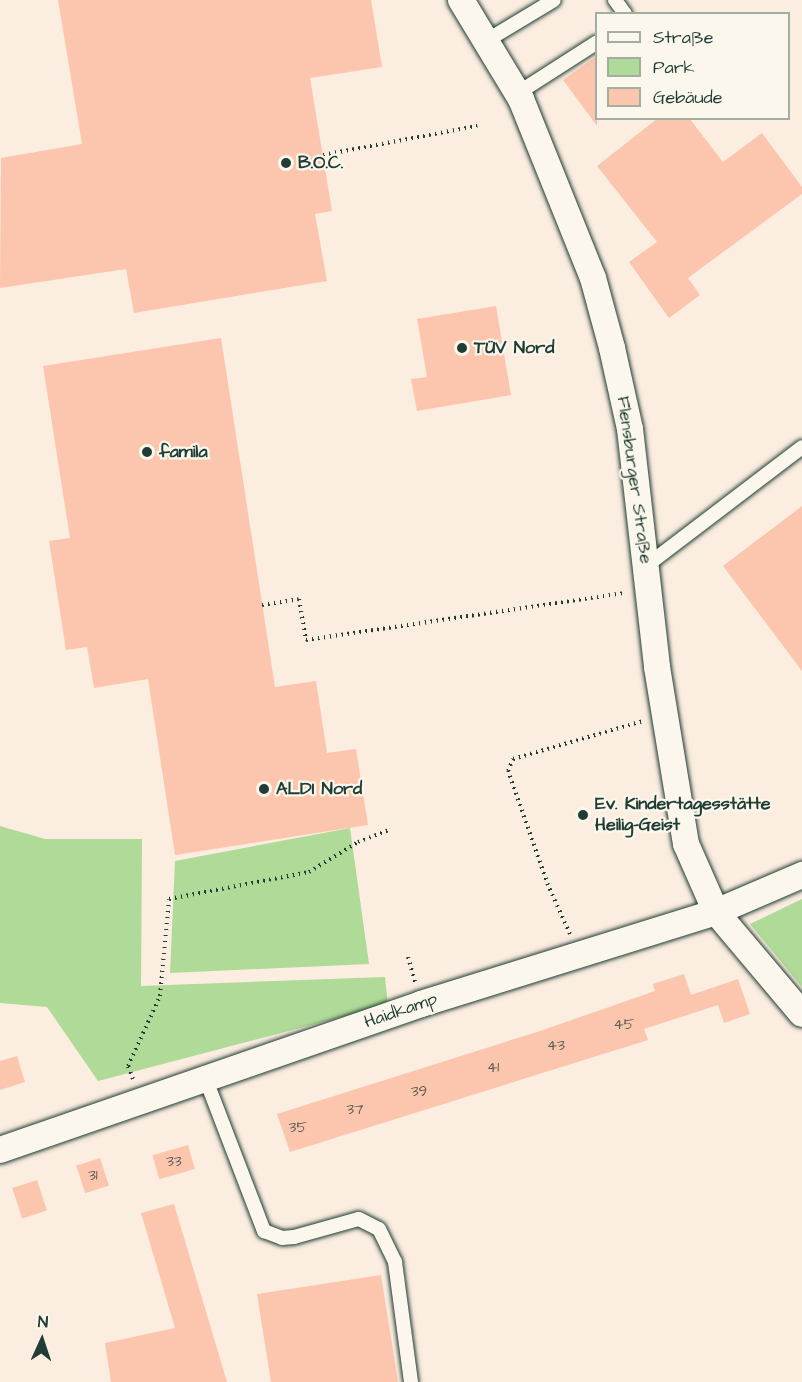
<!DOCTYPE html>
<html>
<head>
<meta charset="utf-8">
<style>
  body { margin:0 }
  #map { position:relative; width:802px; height:1382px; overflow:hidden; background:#fbede0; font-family:"Architects Daughter",sans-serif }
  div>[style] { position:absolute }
  .green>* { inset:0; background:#b0da98 }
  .building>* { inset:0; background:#fcc6ae; transform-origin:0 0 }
  .path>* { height:4px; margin-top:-2px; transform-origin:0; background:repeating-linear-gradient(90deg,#1f3d34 0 1.5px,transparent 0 6px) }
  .roads { filter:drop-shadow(0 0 2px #1f3d34) drop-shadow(0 0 2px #1f3d34) }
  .service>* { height:14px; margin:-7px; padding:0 7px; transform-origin:7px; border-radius:7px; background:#fbf7ec }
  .minor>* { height:26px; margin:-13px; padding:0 13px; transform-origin:13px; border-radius:13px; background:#fbf7ec }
  .dots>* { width:16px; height:16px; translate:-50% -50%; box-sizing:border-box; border:3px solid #fbf7ec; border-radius:50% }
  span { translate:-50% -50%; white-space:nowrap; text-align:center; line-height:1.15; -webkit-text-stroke:4.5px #fbf7ec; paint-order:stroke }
  .number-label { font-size:15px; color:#565f52 }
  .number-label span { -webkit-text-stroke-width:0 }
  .poi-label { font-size:18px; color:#1f3d34; font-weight:700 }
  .left { translate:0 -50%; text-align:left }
  .street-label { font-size:18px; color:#1f3d34 }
  .legend { position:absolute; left:595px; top:12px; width:195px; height:108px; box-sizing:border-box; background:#fbf7ec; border:2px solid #a3ada2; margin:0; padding:8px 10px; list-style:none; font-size:18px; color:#1f3d34 }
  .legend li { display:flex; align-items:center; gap:12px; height:30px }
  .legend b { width:30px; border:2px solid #a3ada2 }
  .north { position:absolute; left:12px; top:1310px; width:60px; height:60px; -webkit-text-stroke:4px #fbf7ec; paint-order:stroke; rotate:3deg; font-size:16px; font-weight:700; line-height:24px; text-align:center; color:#1f3d34 }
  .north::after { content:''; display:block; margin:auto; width:21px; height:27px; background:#1f3d34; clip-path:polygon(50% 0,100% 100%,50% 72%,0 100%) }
</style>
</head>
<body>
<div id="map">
  <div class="green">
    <div style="clip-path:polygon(0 826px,45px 839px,142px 839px,141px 986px,385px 977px,388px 1005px,98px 1081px,47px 1007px,0 1003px)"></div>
    <div style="clip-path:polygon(350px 828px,369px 964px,170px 973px,175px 861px)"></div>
    <div style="clip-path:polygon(802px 899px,802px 987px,750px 924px)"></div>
  </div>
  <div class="building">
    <div style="clip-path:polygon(58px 0,371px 0,382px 67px,310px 78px,332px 211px,315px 214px,327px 281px,134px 313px,126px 269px,0 288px,1px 158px,82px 144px)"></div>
    <div style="clip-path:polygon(597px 56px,597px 126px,563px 80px)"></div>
    <div style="clip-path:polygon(658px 118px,689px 118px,723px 162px,762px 133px,802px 187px,802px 194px,688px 278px,700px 295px,669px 318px,629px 262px,657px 242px,597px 166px)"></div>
    <div style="clip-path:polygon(496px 306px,511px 395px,417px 411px,411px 379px,427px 377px,417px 319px)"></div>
    <div style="clip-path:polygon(221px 338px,275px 687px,316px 681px,327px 753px,356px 749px,368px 825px,175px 855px,148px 679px,94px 688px,87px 647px,66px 650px,49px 541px,70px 538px,43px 366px)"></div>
    <div style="clip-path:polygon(802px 506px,802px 671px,723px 566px)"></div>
    <div style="clip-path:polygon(684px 974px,691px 995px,738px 979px,750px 1014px,724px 1023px,718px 1005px,644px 1029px,648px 1040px,290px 1152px,277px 1114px,540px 1031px,655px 991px,653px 984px)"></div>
    <div style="clip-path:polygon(17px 1056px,25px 1082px,0 1090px,0 1061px)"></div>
    <div style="left:188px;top:1145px;width:25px;height:37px;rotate:74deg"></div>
    <div style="left:100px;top:1158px;width:29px;height:25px;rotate:72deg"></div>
    <div style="left:37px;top:1180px;width:32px;height:26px;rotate:72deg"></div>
    <div style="clip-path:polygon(174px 1204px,227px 1382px,111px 1382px,105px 1343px,175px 1328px,141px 1213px)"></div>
    <div style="clip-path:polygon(381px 1275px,398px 1382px,271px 1382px,257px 1294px)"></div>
  </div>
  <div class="path">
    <div style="left:323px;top:155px;width:157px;rotate:-10.7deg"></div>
    <div style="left:262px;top:605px;width:37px;rotate:-9deg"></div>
    <div style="left:299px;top:599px;width:42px;rotate:80.3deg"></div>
    <div style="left:306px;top:640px;width:321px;rotate:-8.4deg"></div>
    <div style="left:570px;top:934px;width:54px;rotate:-114.2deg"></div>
    <div style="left:548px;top:885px;width:121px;rotate:-109.3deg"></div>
    <div style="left:508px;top:771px;width:13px;rotate:-67deg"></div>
    <div style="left:513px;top:759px;width:135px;rotate:-16.3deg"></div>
    <div style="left:408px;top:957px;width:26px;rotate:74deg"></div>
    <div style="left:133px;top:1079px;width:14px;rotate:-111deg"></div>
    <div style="left:128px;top:1066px;width:77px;rotate:-65.4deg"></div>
    <div style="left:160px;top:996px;width:97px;rotate:-84.7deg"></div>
    <div style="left:169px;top:899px;width:143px;rotate:-10.9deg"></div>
    <div style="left:309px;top:872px;width:57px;rotate:-31.5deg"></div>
    <div style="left:358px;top:842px;width:33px;rotate:-21deg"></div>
  </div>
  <div class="roads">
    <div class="service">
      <div style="left:615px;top:0;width:17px;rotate:54deg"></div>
      <div style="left:486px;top:41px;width:79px;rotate:-31.1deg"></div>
      <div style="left:518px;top:93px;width:93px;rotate:-32.7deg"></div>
      <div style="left:646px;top:566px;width:196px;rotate:-37.3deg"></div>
      <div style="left:206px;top:1080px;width:162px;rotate:69deg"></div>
      <div style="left:264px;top:1231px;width:19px;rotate:21deg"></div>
      <div style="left:282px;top:1238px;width:12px;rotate:-5deg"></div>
      <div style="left:294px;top:1237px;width:67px;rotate:-15.5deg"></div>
      <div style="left:359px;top:1219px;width:22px;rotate:27deg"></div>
      <div style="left:379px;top:1229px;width:37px;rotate:64deg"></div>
      <div style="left:395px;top:1262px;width:121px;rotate:82.4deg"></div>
    </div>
    <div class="minor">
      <div style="left:461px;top:0;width:116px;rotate:58.8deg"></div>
      <div style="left:521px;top:99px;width:193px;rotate:68.1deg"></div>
      <div style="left:593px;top:278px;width:73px;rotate:74.8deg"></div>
      <div style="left:612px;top:348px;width:83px;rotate:77.5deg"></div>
      <div style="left:630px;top:429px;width:240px;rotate:83.5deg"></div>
      <div style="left:657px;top:667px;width:179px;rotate:80.7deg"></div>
      <div style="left:686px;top:844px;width:74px;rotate:66.2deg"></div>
      <div style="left:716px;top:912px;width:133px;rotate:49.9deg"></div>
      <div style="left:0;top:1150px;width:446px;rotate:-19.1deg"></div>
      <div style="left:421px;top:1004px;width:309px;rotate:-17.3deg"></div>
      <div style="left:716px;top:912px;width:94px;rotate:-23.3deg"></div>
    </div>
  </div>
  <div class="dots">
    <div style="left:286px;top:163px;background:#1f3d34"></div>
    <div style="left:462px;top:348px;background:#1f3d34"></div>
    <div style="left:147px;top:452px;background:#1f3d34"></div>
    <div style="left:264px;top:789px;background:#1f3d34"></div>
    <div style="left:583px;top:815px;background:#1f3d34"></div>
  </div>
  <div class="number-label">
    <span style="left:624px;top:1025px">45</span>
    <span style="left:556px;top:1046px">43</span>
    <span style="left:493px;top:1068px">41</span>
    <span style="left:419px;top:1092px">39</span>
    <span style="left:355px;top:1110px">37</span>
    <span style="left:298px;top:1128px">35</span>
    <span style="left:174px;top:1162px">33</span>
    <span style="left:93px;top:1176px">31</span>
  </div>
  <div class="poi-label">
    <span class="left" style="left:298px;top:163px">B.O.C.</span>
    <span class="left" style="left:474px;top:348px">TÜV Nord</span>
    <span class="left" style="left:159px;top:452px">famila</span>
    <span class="left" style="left:276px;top:789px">ALDI Nord</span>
    <span class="left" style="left:595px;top:815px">Ev. Kindertagesstätte<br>Heilig-Geist</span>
  </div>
  <div class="street-label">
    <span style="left:634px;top:480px;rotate:82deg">Flensburger Straße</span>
    <span style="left:401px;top:1011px;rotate:-19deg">Haidkamp</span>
  </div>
  <ul class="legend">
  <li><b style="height:8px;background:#fbf7ec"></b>Straße</li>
  <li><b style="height:16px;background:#b0da98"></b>Park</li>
  <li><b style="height:16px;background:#fcc6ae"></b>Gebäude</li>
  </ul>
  <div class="north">N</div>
</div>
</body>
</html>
